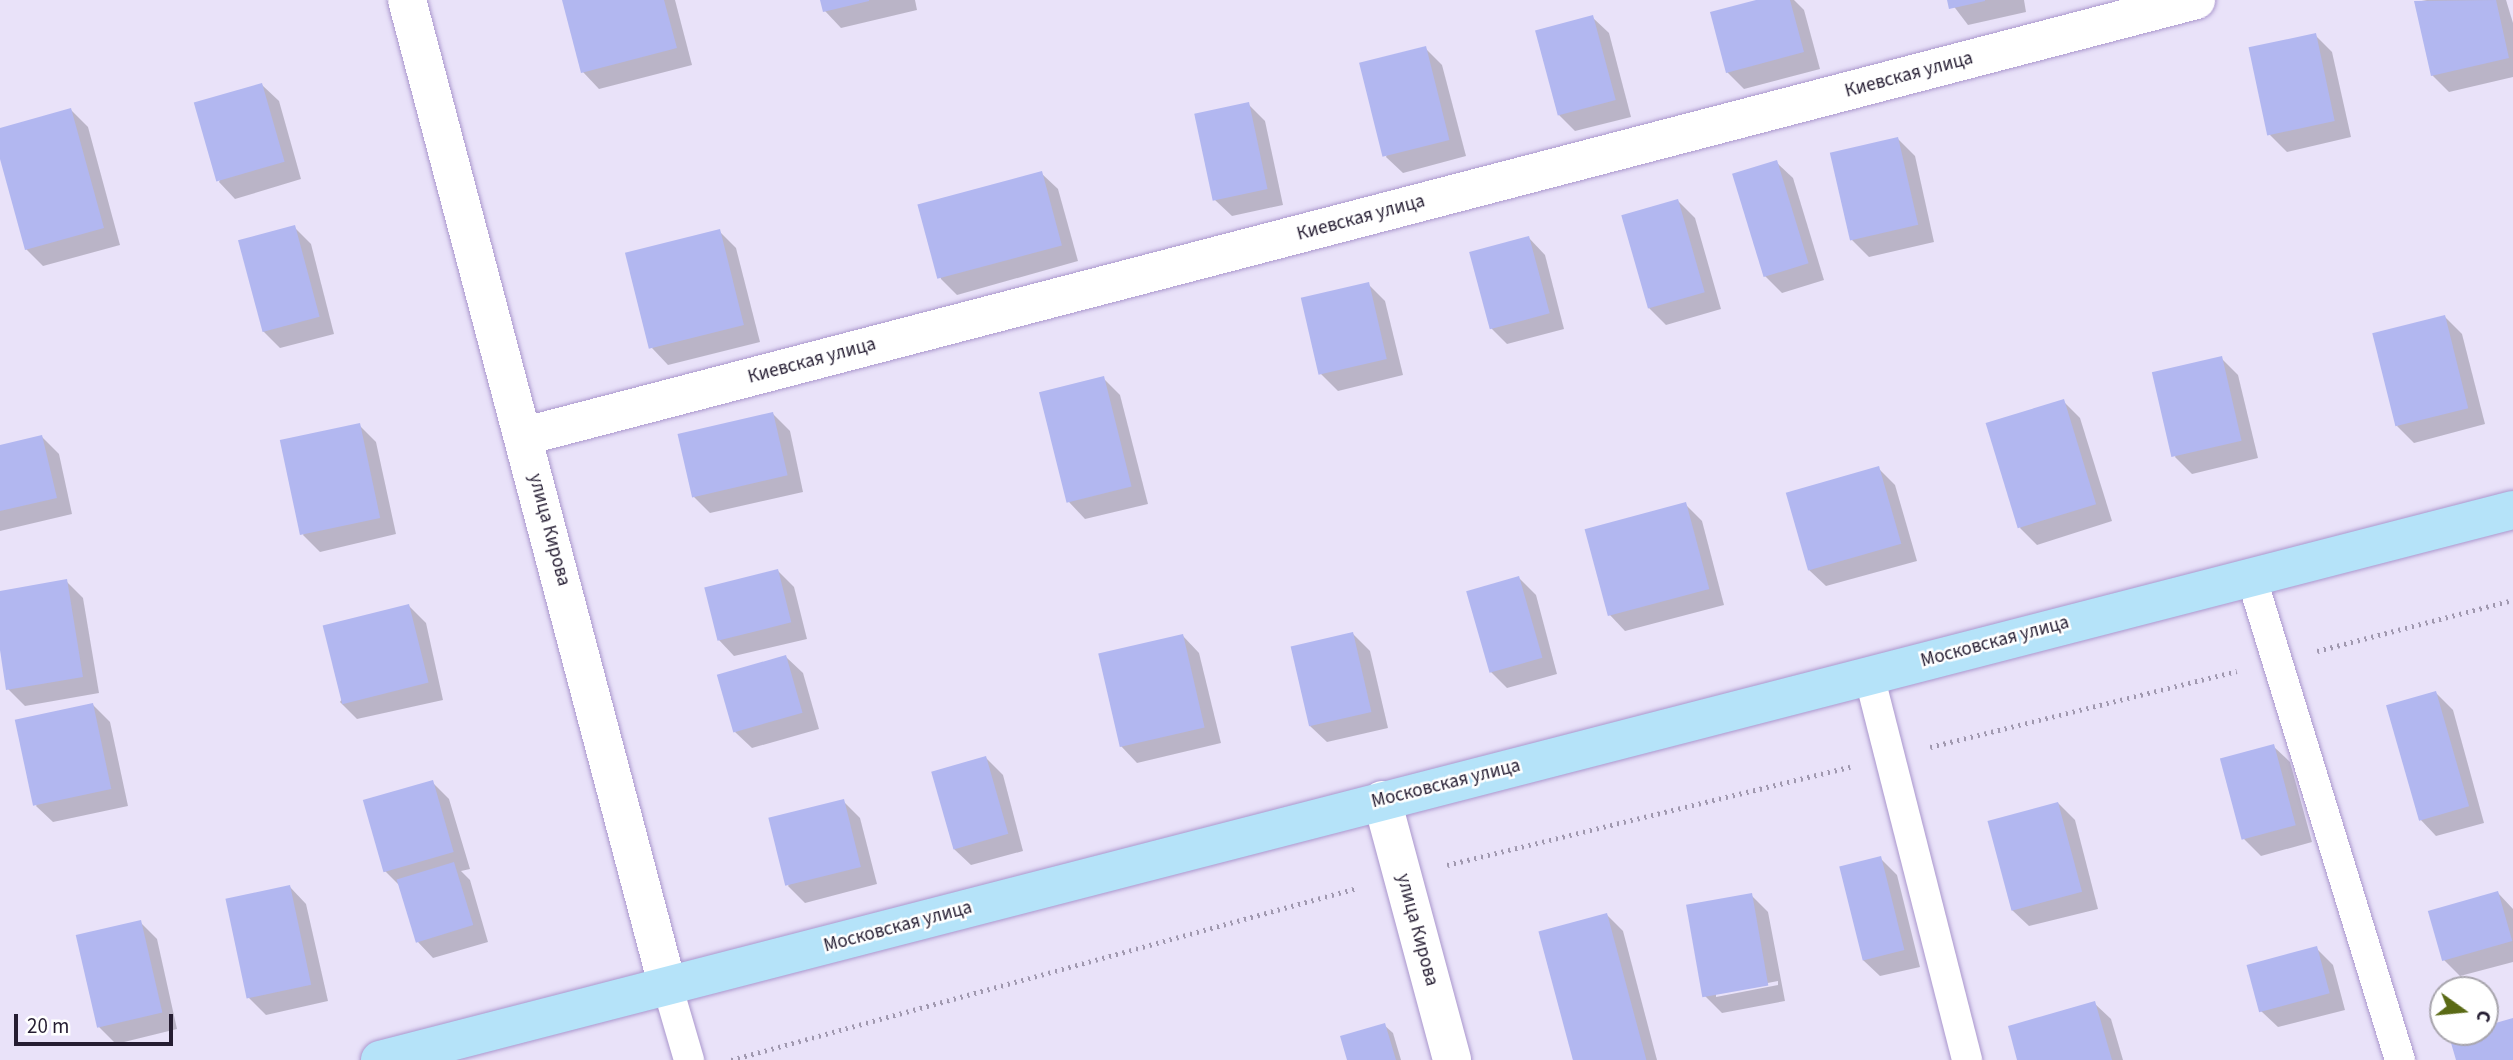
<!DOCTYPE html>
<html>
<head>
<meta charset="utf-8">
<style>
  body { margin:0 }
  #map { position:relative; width:2513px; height:1060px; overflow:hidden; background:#e9e2f9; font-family:"Source Sans 3",sans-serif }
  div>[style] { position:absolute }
  .shadow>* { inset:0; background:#0003 }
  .building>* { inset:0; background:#b2b7f0; transform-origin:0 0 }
  .path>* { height:4.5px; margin-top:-2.25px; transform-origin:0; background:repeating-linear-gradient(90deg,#a098af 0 2px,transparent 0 7px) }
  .roads { filter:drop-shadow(0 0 2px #aa97cd) drop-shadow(0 0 2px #aa97cd) }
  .lane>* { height:30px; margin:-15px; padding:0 15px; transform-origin:15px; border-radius:15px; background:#fff }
  .street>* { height:38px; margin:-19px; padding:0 19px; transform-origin:19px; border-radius:19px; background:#fff }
  .secondary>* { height:38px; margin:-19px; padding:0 19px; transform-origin:19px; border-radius:19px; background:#b5e3f9 }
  span { translate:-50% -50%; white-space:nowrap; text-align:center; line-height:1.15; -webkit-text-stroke:5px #fff; paint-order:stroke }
  .street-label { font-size:19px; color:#251d32 }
  .north { position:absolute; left:2429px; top:976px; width:70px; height:70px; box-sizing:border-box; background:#fff; border:2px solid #a8a5ad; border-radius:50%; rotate:105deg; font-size:19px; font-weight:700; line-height:28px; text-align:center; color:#251d32 }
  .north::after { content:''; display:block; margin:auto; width:24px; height:32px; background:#5a6a15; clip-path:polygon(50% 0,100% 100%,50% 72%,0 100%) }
  .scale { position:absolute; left:14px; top:1014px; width:159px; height:32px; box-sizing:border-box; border:4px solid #251d32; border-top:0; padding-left:9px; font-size:21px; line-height:24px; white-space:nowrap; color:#251d32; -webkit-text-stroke:5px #fff; paint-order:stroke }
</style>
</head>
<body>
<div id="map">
  <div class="shadow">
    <div style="clip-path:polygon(563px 0,675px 0,692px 65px,599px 89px,583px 72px)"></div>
    <div style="clip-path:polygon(822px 0,915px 0,917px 10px,841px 28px,825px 11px)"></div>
    <div style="clip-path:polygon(1763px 0,1794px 0,1804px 10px,1820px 69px,1744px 89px,1727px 72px)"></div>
    <div style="clip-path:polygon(1949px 0,2024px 0,2026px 12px,1968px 25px)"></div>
    <div style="clip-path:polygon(2427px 0,2506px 0,2513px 23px,2513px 77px,2449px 92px,2432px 75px,2416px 2px)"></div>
    <div style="clip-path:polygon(1592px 17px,1609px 33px,1631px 117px,1575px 131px,1558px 114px)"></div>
    <div style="clip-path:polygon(2315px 35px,2332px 52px,2351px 137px,2287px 152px,2270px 135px)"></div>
    <div style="clip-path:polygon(1425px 48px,1442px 65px,1466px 156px,1403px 173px,1386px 157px)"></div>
    <div style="clip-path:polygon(262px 85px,279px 101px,301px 179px,235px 199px,219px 182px)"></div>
    <div style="clip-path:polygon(1248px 104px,1265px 121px,1283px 205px,1232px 216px,1215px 200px)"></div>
    <div style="clip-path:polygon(71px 110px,88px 127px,120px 245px,43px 266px,26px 249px,0 152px,0 129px)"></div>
    <div style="clip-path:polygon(1898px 139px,1915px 156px,1934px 242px,1869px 257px,1852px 240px)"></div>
    <div style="clip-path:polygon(1776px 162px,1793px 178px,1824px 280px,1782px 293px,1765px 276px)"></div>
    <div style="clip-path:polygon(1041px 173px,1058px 189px,1078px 261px,957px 295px,941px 279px,920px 206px)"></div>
    <div style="clip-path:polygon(1678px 201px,1695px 218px,1721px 309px,1666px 325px,1649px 308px)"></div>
    <div style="clip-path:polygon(294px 227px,311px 244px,334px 334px,280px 348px,263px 331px)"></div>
    <div style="clip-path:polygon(719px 231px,736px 248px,760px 342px,668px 365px,652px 348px)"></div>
    <div style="clip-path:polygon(1529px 238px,1545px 255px,1564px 329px,1507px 344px,1490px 327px)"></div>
    <div style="clip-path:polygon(1368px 284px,1385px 301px,1403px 375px,1338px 391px,1321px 374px)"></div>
    <div style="clip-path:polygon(2445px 317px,2462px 334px,2485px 424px,2414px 443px,2397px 426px)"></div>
    <div style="clip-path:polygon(2221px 358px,2238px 375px,2258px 458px,2192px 474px,2175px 457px)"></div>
    <div style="clip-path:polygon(1103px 378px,1120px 395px,1148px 504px,1085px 519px,1069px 502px)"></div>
    <div style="clip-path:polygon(2063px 401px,2080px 418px,2112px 521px,2037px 545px,2020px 528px)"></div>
    <div style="clip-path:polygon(773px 414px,790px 431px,803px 492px,710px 513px,693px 496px)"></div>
    <div style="clip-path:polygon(359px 425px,376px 442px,396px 534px,320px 552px,303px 535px)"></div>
    <div style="clip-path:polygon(42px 437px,59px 454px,72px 514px,0 531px,0 446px)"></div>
    <div style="clip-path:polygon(1878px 468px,1895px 485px,1917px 561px,1826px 586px,1809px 570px)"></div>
    <div style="clip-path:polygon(1685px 504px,1702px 521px,1724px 605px,1625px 631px,1609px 614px)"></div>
    <div style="clip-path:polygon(778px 571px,794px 587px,807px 639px,734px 656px,718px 639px)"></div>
    <div style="clip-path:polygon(1519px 578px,1536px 595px,1557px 674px,1507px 688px,1490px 671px)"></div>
    <div style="clip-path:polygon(66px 581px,83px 598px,99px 693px,25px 706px,8px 689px,0 638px,0 593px)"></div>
    <div style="clip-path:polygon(409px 606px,426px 623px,443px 700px,357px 719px,340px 702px)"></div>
    <div style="clip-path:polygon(1353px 634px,1370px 651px,1388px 728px,1327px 742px,1310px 726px)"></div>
    <div style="clip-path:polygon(1183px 636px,1199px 653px,1221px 743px,1137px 763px,1121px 746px)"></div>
    <div style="clip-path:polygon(786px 657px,803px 673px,819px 729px,752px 748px,735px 732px)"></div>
    <div style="clip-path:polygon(2436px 693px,2453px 710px,2484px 823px,2436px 836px,2420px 819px)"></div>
    <div style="clip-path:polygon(93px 705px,110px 722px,128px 806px,53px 822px,36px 806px)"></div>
    <div style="clip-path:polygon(2273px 746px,2290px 762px,2312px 842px,2261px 856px,2244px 839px)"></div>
    <div style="clip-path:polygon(986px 758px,1003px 775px,1023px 851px,971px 865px,954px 849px,933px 773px)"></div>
    <div style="clip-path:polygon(432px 782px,449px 799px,470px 869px,461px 871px,470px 880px,488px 942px,433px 958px,417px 941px,401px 887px,385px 871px)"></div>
    <div style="clip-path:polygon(843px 801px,860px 818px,877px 884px,805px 903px,788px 886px)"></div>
    <div style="clip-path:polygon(2058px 803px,2075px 820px,2098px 909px,2029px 926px,2012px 910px)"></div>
    <div style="clip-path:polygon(1880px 858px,1897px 875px,1920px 967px,1880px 976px,1863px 960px)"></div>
    <div style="clip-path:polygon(290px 887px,306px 904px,328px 1001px,266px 1015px,249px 998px)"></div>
    <div style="clip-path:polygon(2498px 893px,2513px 909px,2513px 962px,2460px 976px,2444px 960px)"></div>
    <div style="clip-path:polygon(evenodd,1751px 895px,1768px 912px,1785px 1001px,1722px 1013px,1705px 996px,1751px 895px,1778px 981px,1778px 985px,1716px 997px,1716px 993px,1778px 981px)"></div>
    <div style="clip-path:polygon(1607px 915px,1623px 931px,1657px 1060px,1574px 1060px)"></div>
    <div style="clip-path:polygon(140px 922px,157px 939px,177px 1029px,116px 1044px,99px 1027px)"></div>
    <div style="clip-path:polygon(2316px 948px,2333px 965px,2345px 1010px,2278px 1027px,2261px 1011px)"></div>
    <div style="clip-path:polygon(2094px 1003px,2111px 1019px,2123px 1060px,2019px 1060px)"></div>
    <div style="clip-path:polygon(1384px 1025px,1393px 1033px,1401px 1060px,1349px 1060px)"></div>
  </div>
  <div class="building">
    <div style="clip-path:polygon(562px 0,664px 0,677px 48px,581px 73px)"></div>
    <div style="clip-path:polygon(820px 0,869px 0,869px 1px,823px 12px)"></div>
    <div style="clip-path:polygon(1756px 0,1790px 0,1804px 52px,1726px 73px,1710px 12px)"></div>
    <div style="clip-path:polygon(1947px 0,1985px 0,1985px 1px,1949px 9px)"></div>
    <div style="clip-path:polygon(2496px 0,2509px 58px,2431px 76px,2414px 1px)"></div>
    <div style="left:1593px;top:15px;width:88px;height:60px;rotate:75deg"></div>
    <div style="left:2316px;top:33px;width:90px;height:69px;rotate:78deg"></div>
    <div style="left:1426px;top:46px;width:97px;height:69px;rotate:76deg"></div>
    <div style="left:262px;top:83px;width:82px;height:71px;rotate:74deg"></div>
    <div style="left:1249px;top:102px;width:89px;height:56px;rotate:78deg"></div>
    <div style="clip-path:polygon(71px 108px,104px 228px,25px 250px,0 159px,0 128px)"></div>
    <div style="left:1898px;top:137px;width:90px;height:70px;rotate:77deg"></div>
    <div style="left:1777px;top:160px;width:108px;height:47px;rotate:73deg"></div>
    <div style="left:1042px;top:171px;width:77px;height:129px;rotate:75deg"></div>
    <div style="left:1678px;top:199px;width:97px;height:59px;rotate:74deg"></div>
    <div style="left:295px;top:225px;width:95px;height:59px;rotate:75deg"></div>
    <div style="left:720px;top:229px;width:99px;height:98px;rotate:76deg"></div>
    <div style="left:1529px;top:236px;width:80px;height:62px;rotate:75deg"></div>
    <div style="left:1369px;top:282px;width:79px;height:70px;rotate:77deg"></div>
    <div style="left:2445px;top:315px;width:96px;height:75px;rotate:76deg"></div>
    <div style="left:2222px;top:356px;width:87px;height:72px;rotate:77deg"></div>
    <div style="left:1104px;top:376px;width:114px;height:67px;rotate:76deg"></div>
    <div style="left:2064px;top:399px;width:110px;height:82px;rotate:73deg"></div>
    <div style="left:773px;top:412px;width:65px;height:98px;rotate:77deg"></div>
    <div style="left:360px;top:423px;width:97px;height:82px;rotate:78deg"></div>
    <div style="clip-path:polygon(42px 435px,57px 498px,0 511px,0 445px)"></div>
    <div style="left:1879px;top:466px;width:81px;height:97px;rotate:74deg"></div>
    <div style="left:1686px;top:502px;width:90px;height:105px;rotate:75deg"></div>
    <div style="left:778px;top:569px;width:55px;height:76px;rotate:76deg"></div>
    <div style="left:1519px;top:576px;width:85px;height:55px;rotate:74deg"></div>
    <div style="clip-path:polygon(67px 579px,83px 677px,6px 690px,0 650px,0 591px)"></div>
    <div style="left:409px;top:604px;width:81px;height:89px;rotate:76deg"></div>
    <div style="left:1353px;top:632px;width:82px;height:64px;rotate:77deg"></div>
    <div style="left:1183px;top:634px;width:96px;height:87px;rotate:77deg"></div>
    <div style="left:786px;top:655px;width:60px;height:72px;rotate:74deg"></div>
    <div style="left:2436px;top:691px;width:120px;height:52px;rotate:74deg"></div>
    <div style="left:93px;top:703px;width:88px;height:80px;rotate:78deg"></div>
    <div style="left:2274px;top:744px;width:84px;height:56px;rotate:75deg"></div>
    <div style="left:986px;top:756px;width:81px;height:57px;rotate:74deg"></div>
    <div style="left:433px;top:780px;width:75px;height:73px;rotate:74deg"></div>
    <div style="left:844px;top:799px;width:70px;height:78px;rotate:76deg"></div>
    <div style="left:2058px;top:802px;width:93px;height:73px;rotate:75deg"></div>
    <div style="left:1881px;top:856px;width:97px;height:43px;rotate:76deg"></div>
    <div style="left:454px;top:862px;width:66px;height:60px;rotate:73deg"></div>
    <div style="left:290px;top:885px;width:102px;height:66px;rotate:78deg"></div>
    <div style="left:2498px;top:891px;width:52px;height:73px;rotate:74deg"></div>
    <div style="left:1752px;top:893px;width:94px;height:67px;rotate:80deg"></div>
    <div style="left:1607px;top:913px;width:152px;height:71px;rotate:75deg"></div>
    <div style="left:141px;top:920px;width:95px;height:67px;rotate:77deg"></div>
    <div style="left:2317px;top:946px;width:49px;height:73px;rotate:75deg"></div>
    <div style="clip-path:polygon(2095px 1001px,2112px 1060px,2017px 1060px,2008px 1026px)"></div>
    <div style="clip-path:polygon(2513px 1018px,2513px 1060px,2456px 1060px,2449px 1036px,2485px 1032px,2485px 1026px)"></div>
    <div style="clip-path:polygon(1385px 1023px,1396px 1060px,1347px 1060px,1340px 1036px)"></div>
  </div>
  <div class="path">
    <div style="left:2317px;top:651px;width:203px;rotate:-14.6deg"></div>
    <div style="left:1930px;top:747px;width:316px;rotate:-13.9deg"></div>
    <div style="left:1447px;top:865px;width:415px;rotate:-13.7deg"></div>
    <div style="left:731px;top:1060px;width:649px;rotate:-15.36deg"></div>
  </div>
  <div class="roads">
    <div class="lane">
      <div style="left:2251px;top:576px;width:506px;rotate:72.89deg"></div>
      <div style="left:1869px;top:675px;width:397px;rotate:75.7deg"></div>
      <div style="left:668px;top:988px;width:75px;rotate:73.7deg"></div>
    </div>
    <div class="street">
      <div style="left:407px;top:0;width:1022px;rotate:75.2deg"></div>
      <div style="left:525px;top:436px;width:1727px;rotate:-14.62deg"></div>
      <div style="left:1382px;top:800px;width:269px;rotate:74.9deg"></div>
    </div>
    <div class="secondary">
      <div style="left:380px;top:1060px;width:2203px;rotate:-14.46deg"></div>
    </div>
  </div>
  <div class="street-label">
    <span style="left:1909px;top:75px;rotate:-15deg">Киевская улица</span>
    <span style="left:1361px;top:218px;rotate:-15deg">Киевская улица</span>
    <span style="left:812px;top:361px;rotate:-15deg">Киевская улица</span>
    <span style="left:549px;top:530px;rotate:75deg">улица Кирова</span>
    <span style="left:1995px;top:642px;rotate:-15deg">Московская улица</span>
    <span style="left:1446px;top:784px;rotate:-14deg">Московская улица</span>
    <span style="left:898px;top:927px;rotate:-15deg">Московская улица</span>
    <span style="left:1417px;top:930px;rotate:75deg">улица Кирова</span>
  </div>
  <div class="north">С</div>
  <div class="scale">20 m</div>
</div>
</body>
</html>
